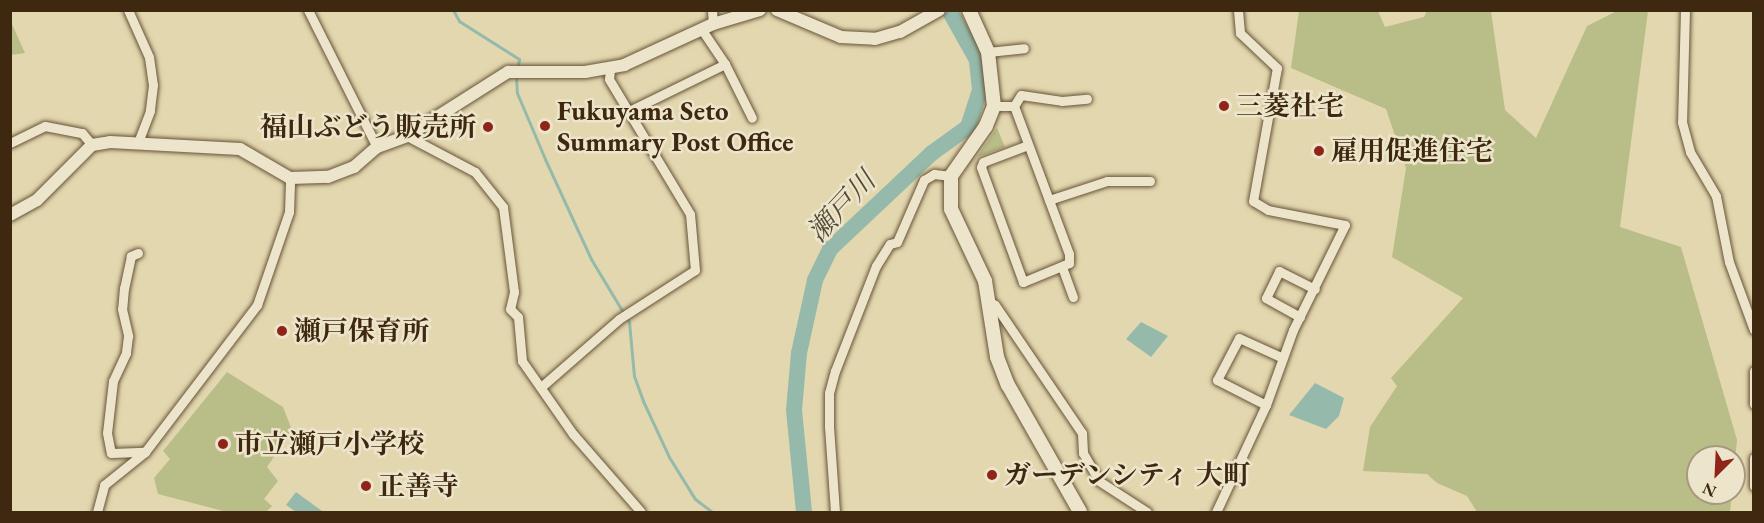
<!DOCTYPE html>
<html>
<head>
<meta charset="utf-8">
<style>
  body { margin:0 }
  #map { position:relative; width:1764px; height:523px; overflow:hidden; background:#e3d7af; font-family:"EB Garamond","Noto Serif JP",serif }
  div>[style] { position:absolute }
  .green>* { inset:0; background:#b9bd87 }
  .water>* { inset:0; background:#95baab }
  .stream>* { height:3px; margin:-1.5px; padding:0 1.5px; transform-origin:1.5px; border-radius:1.5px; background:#95baab }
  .river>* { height:16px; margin:-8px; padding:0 8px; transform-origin:8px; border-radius:8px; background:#95baab }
  .roads { filter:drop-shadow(0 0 2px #675438) drop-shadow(0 0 2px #675438) }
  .minor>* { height:9px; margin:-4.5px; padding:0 4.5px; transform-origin:4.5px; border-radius:4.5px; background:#ede5cb }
  .tertiary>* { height:12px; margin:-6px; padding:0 6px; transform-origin:6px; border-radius:6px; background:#ede5cb }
  .secondary>* { height:14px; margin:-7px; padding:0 7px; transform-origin:7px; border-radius:7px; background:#ede5cb }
  .dots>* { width:16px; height:16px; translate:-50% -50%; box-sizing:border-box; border:3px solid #ede5cb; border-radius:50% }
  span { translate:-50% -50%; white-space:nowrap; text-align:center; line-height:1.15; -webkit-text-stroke:5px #ede5cb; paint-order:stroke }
  .poi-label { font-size:27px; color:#3e2810; font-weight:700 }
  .left { translate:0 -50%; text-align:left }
  .right { translate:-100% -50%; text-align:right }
  .water-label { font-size:28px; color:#544c37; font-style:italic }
  .frame { position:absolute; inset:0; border:12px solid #3e2810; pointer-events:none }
  .north { position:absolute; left:1686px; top:445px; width:60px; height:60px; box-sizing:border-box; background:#ede5cb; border:2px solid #a79980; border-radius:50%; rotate:204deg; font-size:16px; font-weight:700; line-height:24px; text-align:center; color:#3e2810 }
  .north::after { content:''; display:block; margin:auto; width:21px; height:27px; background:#8f2418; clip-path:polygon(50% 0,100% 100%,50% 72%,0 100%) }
</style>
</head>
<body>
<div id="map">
  <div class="green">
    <div style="clip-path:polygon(1299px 11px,1378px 11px,1385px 27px,1424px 17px,1427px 11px,1491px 11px,1505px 110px,1536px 138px,1587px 26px,1617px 11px,1648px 11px,1620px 227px,1681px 247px,1737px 440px,1734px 471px,1734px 457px,1698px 457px,1698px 493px,1732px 493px,1730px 512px,1477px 512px,1467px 496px,1437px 483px,1427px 474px,1363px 471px,1370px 427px,1397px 386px,1391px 378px,1463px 298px,1392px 257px,1406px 168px,1386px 109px,1291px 68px)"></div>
    <div style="clip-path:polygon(10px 22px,11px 22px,25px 53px,11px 55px)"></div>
    <div style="clip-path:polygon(997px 128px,1005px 147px,977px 157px)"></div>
    <div style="clip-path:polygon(227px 372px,283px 407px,292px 430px,267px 467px,278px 481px,264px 499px,272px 506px,266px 512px,227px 512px,158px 494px,154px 478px,170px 459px,163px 451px)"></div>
  </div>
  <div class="water">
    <div style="clip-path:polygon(1141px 322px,1168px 336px,1151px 357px,1126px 339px)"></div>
    <div style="clip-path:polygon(1315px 383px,1344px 398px,1339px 416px,1326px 429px,1289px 415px)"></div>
    <div style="clip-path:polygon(296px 492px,322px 511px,321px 512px,296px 512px,286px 505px)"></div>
  </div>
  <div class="stream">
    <div style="left:453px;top:10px;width:13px;rotate:61deg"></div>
    <div style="left:459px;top:21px;width:71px;rotate:32.3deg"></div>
    <div style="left:519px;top:59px;width:11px;rotate:100deg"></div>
    <div style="left:516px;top:76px;width:17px;rotate:87deg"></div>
    <div style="left:517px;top:93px;width:72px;rotate:67deg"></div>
    <div style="left:545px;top:159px;width:110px;rotate:65.3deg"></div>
    <div style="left:591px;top:259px;width:74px;rotate:58.9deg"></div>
    <div style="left:629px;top:322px;width:54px;rotate:84.7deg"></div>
    <div style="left:634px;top:376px;width:27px;rotate:70deg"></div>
    <div style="left:643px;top:401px;width:62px;rotate:65.1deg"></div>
    <div style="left:669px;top:457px;width:49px;rotate:58.2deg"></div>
    <div style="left:695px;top:499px;width:21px;rotate:37deg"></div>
  </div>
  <div class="river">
    <div style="left:804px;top:512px;width:102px;rotate:-95.6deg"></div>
    <div style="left:794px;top:410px;width:57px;rotate:-85deg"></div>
    <div style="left:799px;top:353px;width:75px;rotate:-77.6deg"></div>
    <div style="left:815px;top:280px;width:34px;rotate:-64deg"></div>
    <div style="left:830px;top:249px;width:140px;rotate:-43.3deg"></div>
    <div style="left:932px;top:153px;width:44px;rotate:-35.8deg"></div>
    <div style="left:968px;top:127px;width:39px;rotate:-72deg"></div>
    <div style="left:980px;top:90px;width:30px;rotate:-96deg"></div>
    <div style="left:977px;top:60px;width:57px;rotate:-119.2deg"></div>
  </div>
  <div class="roads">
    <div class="minor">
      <div style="left:128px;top:10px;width:51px;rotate:65.9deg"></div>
      <div style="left:149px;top:57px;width:28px;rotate:82deg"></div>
      <div style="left:153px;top:85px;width:26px;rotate:97deg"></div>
      <div style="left:150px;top:111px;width:34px;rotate:111deg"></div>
      <div style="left:308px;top:10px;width:153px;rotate:63.3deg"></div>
      <div style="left:712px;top:10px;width:14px;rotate:86deg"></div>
      <div style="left:1685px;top:10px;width:112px;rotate:91.5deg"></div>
      <div style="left:1682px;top:122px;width:31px;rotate:75deg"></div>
      <div style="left:1690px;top:152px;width:51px;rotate:59.4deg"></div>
      <div style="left:1716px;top:196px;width:67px;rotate:78.9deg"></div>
      <div style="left:1729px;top:262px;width:72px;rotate:69.8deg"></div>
      <div style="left:702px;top:30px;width:41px;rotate:55.9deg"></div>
      <div style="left:725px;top:64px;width:60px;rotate:63.4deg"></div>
      <div style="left:988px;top:52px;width:36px;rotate:-6deg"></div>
      <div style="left:994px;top:106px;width:20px"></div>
      <div style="left:1014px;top:106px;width:158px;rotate:69.6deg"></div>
      <div style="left:1069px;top:254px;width:9px;rotate:90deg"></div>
      <div style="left:1069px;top:263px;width:50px;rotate:157.6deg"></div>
      <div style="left:1023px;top:282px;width:122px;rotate:-110.1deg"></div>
      <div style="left:981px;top:167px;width:5px;rotate:-68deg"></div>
      <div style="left:983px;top:162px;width:48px;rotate:-20.7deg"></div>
      <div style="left:1014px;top:106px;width:13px;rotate:-58deg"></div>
      <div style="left:1021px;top:95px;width:41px;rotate:8.3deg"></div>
      <div style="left:1062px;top:101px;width:25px;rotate:-5deg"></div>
      <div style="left:629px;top:111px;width:107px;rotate:-26.1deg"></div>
      <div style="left:407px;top:136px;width:77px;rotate:27.9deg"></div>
      <div style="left:475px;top:172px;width:45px;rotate:51.3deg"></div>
      <div style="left:503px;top:207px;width:86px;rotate:82.6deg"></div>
      <div style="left:514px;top:292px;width:17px;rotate:103deg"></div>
      <div style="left:510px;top:309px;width:11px;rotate:45deg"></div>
      <div style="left:518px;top:317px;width:44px;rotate:84.8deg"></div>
      <div style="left:522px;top:361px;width:89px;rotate:55.1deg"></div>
      <div style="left:573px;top:434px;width:103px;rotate:48.9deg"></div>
      <div style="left:10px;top:143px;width:39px;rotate:-26deg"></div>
      <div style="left:45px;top:126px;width:38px;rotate:11deg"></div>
      <div style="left:82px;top:133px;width:16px;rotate:50deg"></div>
      <div style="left:1049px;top:200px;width:61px;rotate:-18.1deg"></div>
      <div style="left:1107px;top:181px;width:43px"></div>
      <div style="left:138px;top:253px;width:8px;rotate:157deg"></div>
      <div style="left:131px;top:256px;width:33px;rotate:102deg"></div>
      <div style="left:124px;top:288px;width:21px;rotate:95deg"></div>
      <div style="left:122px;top:309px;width:28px;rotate:77deg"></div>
      <div style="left:128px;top:336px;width:17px;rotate:97deg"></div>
      <div style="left:126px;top:353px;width:31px;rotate:115deg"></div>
      <div style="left:113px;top:381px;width:52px;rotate:96.6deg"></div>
      <div style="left:107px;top:433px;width:20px;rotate:79deg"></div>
      <div style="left:111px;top:453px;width:34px;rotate:-2deg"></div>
      <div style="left:1062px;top:267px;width:32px;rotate:70deg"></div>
      <div style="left:987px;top:300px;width:9px;rotate:32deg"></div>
      <div style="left:995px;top:305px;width:155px;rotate:55.8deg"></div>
      <div style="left:1082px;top:433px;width:20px;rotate:87deg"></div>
      <div style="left:1083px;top:453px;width:32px;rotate:60deg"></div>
      <div style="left:1099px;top:481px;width:57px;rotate:32.9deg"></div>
      <div style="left:1300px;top:317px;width:39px;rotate:-151deg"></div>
      <div style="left:1266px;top:298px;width:30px;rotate:-64deg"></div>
      <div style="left:1279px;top:271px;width:40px;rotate:26.6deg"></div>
      <div style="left:1754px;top:371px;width:33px;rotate:90deg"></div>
      <div style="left:541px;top:387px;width:103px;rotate:-41.1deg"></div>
      <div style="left:619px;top:319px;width:90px;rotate:-32.8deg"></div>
      <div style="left:695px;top:270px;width:56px;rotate:-95.1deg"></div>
      <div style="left:690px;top:214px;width:157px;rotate:-121deg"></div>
      <div style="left:609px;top:79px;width:10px;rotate:-84deg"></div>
      <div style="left:1266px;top:405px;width:55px;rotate:-153deg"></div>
      <div style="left:1217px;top:380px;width:47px;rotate:-62.4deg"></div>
      <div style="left:1239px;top:338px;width:48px;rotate:24.4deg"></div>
      <div style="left:1754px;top:458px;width:28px;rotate:90deg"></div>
      <div style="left:97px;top:512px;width:28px;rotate:-75deg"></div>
      <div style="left:104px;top:485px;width:53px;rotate:-38.8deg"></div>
      <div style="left:145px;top:452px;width:185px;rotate:-52.7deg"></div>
      <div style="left:257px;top:305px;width:98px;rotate:-71deg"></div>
      <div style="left:289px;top:212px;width:34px;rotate:-88deg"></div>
      <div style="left:835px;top:512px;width:85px;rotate:-94deg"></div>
      <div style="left:829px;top:427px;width:34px;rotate:-90deg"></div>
      <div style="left:829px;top:393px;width:23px;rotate:-75deg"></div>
      <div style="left:835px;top:371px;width:113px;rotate:-68.7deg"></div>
      <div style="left:876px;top:266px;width:26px;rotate:-58deg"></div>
      <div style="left:890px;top:244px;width:7px;rotate:-16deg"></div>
      <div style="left:897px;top:242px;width:68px;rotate:-66.5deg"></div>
      <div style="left:924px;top:180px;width:12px;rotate:-31deg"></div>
      <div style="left:934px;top:174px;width:17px;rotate:7deg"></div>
      <div style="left:1216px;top:512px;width:118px;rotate:-65deg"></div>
      <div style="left:1266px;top:405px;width:80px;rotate:-70.2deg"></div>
      <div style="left:1293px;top:330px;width:117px;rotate:-63.7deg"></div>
      <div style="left:1345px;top:225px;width:78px;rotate:-169deg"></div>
      <div style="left:1268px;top:210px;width:17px;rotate:-149deg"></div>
      <div style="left:1253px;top:201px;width:135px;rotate:-79.8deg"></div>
      <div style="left:1277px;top:68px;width:51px;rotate:-136.6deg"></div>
      <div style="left:1240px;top:33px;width:23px;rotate:-95deg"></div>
    </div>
    <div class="tertiary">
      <div style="left:777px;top:10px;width:69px;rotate:22.9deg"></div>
      <div style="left:841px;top:37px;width:34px;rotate:3deg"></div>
      <div style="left:875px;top:39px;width:26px;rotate:-16deg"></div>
      <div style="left:900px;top:32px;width:45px;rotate:-29.4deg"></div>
      <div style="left:10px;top:215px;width:31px;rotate:-29deg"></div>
      <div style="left:37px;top:200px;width:78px;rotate:-45deg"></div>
      <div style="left:92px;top:145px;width:18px;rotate:-9deg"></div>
      <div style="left:110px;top:142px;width:130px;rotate:3.1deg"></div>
      <div style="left:240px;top:149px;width:58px;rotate:30.1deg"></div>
      <div style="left:290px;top:178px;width:38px;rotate:-2deg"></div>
      <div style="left:328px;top:177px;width:28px;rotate:-21deg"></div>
      <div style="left:354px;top:167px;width:30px;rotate:-41deg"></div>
      <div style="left:377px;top:147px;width:32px;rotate:-20deg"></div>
      <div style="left:407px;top:136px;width:120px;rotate:-32.4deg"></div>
      <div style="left:508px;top:72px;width:77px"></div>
      <div style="left:585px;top:72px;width:40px;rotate:-10deg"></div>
      <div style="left:624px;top:65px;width:98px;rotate:-24.7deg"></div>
      <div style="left:713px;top:24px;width:49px;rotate:-16.6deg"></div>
    </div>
    <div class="secondary">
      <div style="left:969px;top:10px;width:46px;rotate:65.7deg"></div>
      <div style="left:988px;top:52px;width:54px;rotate:83.7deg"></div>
      <div style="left:994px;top:106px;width:22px;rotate:112deg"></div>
      <div style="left:986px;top:126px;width:61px;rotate:125deg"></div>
      <div style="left:951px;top:176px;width:33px;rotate:90deg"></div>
      <div style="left:951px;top:209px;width:80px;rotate:64.7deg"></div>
      <div style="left:985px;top:281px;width:77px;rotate:81deg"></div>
      <div style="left:997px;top:357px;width:30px;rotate:69deg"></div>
      <div style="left:1008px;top:385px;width:146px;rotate:60.4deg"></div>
    </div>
  </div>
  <div class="dots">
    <div style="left:1224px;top:106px;background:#8f2418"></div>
    <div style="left:545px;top:126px;background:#8f2418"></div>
    <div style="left:488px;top:127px;background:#8f2418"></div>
    <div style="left:1319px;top:151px;background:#8f2418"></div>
    <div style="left:282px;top:331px;background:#8f2418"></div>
    <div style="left:223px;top:444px;background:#8f2418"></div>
    <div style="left:992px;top:475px;background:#8f2418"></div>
    <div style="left:366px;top:486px;background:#8f2418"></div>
  </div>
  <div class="poi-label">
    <span class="left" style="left:1236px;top:106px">三菱社宅</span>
    <span class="left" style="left:557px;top:126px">Fukuyama Seto<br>Summary Post Office</span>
    <span class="right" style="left:476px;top:127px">福山ぶどう販売所</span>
    <span class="left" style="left:1331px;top:151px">雇用促進住宅</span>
    <span class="left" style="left:294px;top:331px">瀬戸保育所</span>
    <span class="left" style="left:235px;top:444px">市立瀬戸小学校</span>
    <span class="left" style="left:1004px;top:475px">ガーデンシティ 大町</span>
    <span class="left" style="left:378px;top:486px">正善寺</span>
  </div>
  <div class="water-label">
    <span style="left:841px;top:206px;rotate:-47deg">瀬戸川</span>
  </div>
  <div class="frame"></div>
  <div class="north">N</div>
</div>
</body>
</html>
